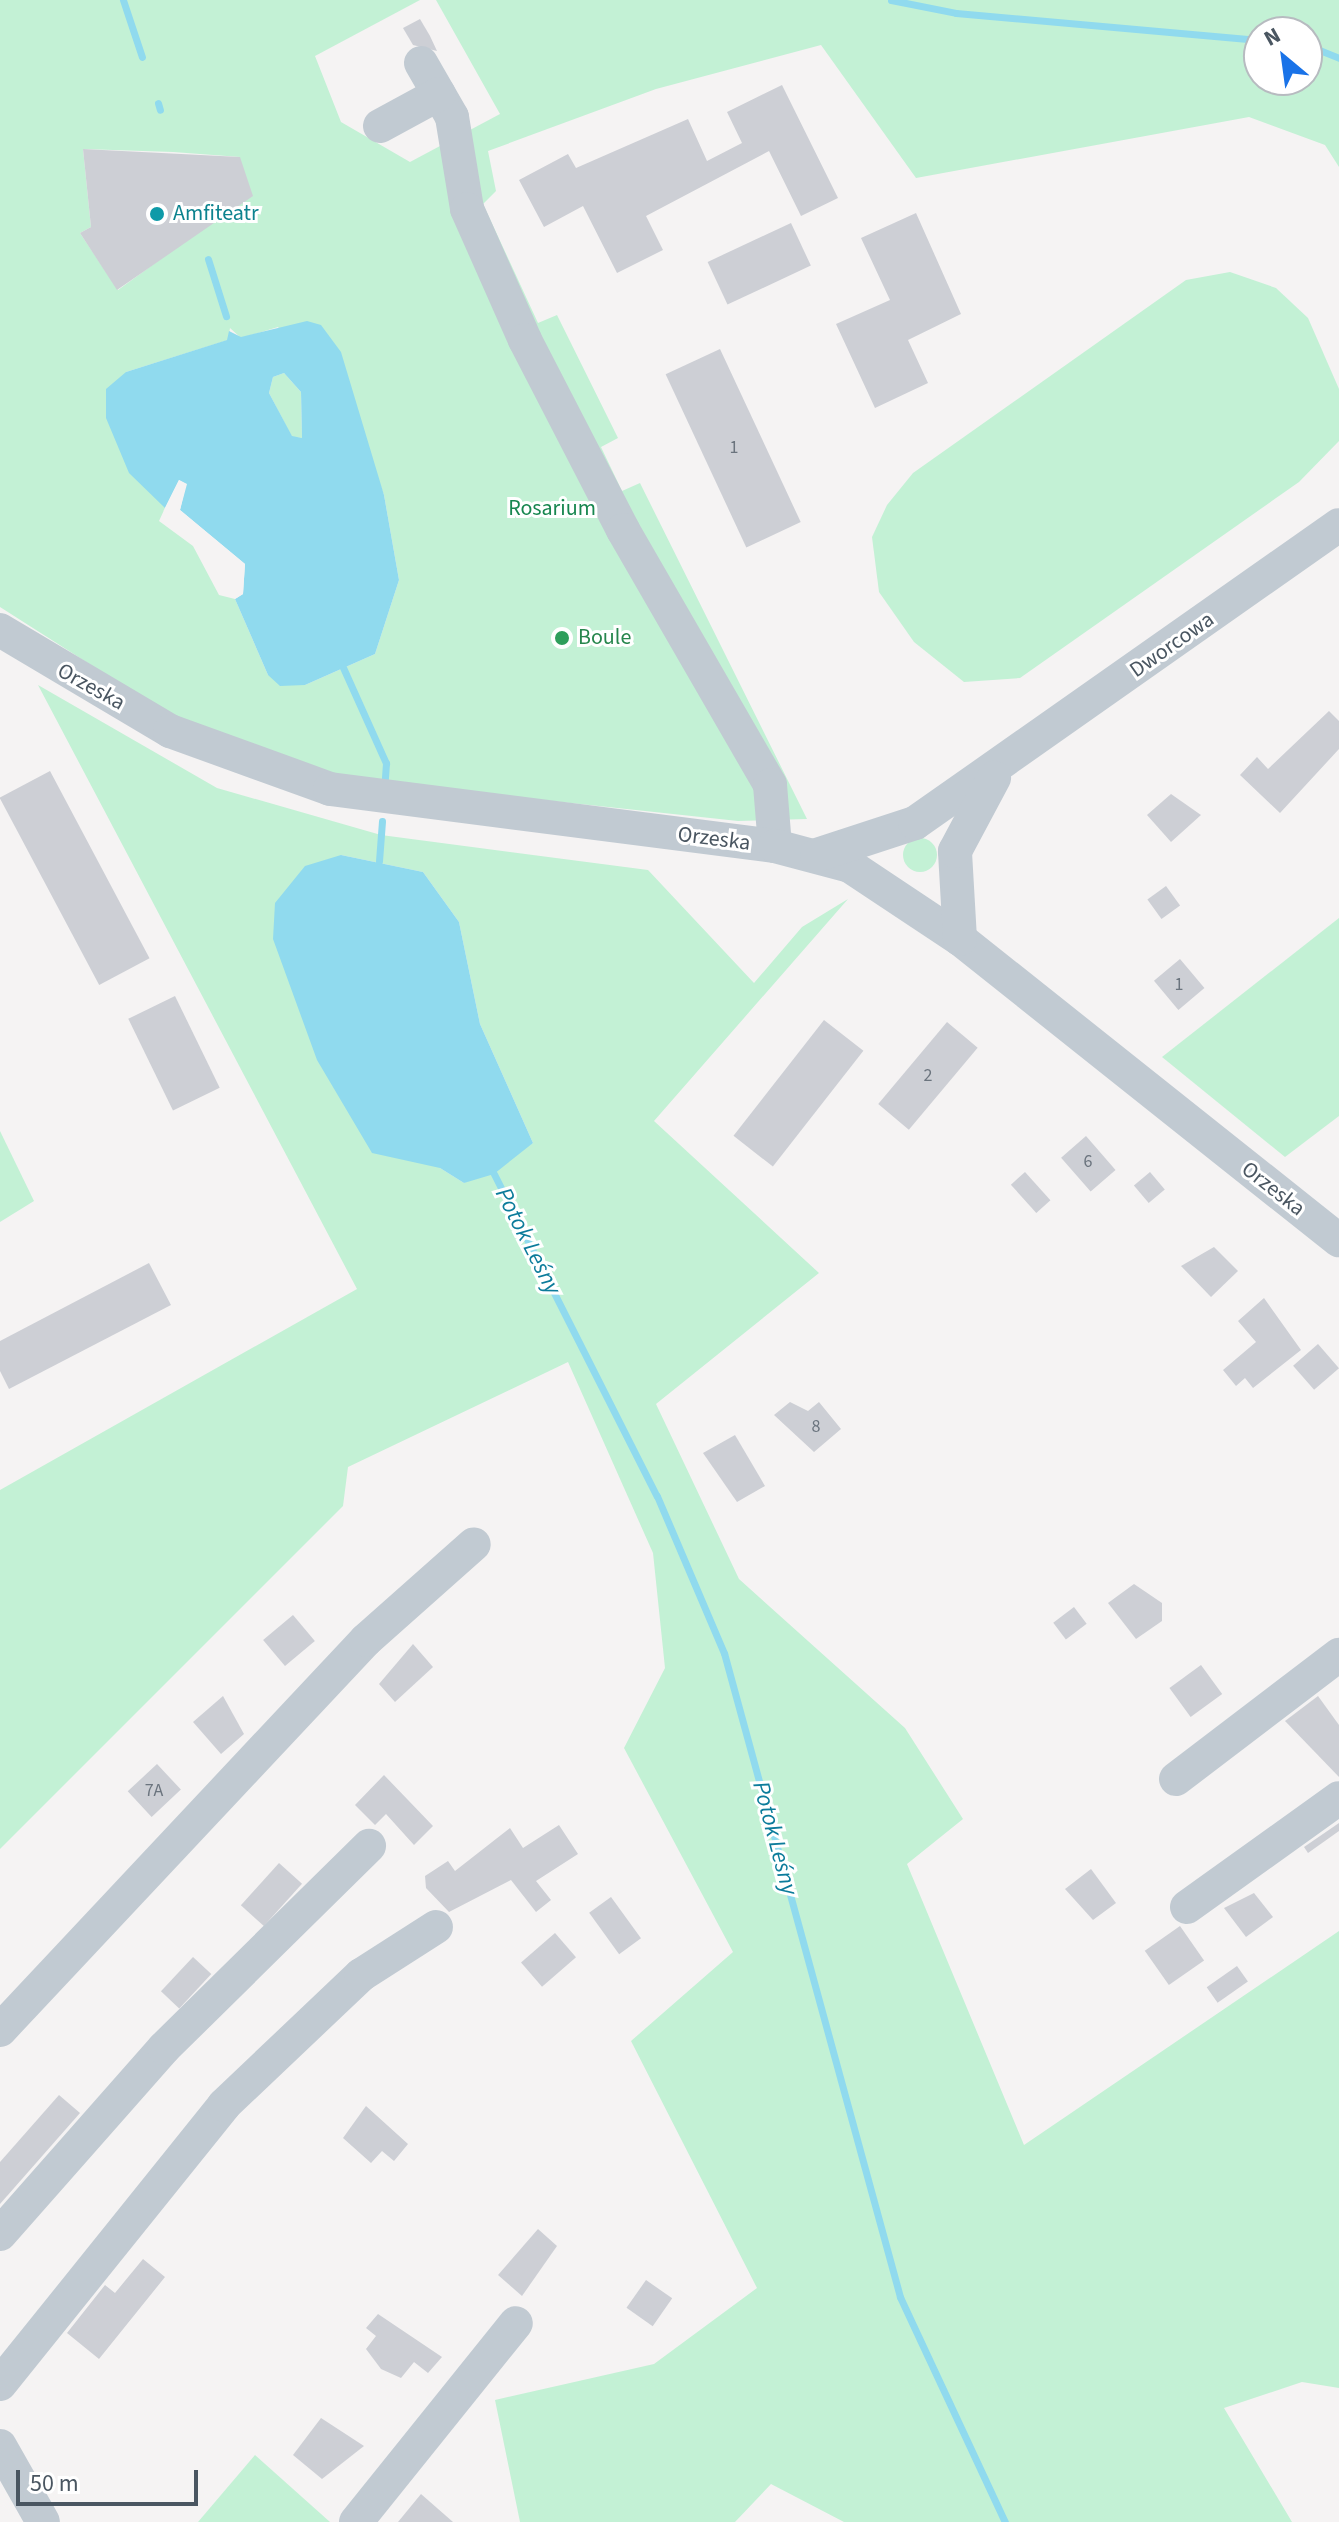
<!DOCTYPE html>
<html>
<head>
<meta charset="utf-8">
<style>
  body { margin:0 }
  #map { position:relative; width:1339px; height:2522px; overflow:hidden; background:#f5f3f3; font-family:"Source Sans 3",sans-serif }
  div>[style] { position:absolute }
  .green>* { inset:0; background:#c3f1d5 }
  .round { border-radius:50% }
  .water>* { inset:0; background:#90daee }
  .pier>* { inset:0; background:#f5f3f3 }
  .stream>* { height:7px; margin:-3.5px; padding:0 3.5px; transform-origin:3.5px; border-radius:3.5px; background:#90daee }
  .building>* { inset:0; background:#cdcfd5; transform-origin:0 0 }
  .minor>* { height:34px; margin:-17px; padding:0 17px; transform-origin:17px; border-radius:17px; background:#c1cad2 }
  .dots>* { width:22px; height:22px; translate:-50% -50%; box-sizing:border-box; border:4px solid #fff; border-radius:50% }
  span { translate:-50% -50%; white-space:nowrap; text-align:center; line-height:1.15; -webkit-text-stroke:6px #fff; paint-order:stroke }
  .number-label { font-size:18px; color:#6b747e }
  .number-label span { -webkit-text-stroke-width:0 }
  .culture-label { font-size:22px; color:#0d838f }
  .left { translate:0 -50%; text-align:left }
  .park-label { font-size:22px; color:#17864f }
  .leisure-label { font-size:22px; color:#27864d }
  .street-label { font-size:22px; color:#4a5661 }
  .water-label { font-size:24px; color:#0c7c9b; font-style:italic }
  .north { position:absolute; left:1243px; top:16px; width:80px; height:80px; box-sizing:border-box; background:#fff; border:2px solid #b7bbc0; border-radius:50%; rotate:331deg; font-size:22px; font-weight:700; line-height:32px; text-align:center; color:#4a5661 }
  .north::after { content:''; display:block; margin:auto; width:28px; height:36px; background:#1a73e8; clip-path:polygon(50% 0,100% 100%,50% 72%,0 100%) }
  .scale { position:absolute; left:16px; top:2470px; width:182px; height:36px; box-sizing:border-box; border:4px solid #4a5661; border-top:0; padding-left:10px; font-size:24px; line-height:28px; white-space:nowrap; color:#4a5661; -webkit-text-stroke:6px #fff; paint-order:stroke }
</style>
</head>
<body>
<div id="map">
  <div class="green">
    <div style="clip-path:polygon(evenodd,0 0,420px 0,315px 56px,341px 122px,410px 162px,500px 114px,436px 0,1339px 0,1339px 167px,1325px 145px,1249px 117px,916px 178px,821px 45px,656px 89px,488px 151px,496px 191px,483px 204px,538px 323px,557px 315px,618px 438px,601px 447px,622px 491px,640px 483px,807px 819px,738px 821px,385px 783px,325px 774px,171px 716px,0 607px,0 0,1259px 32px,1307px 32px,1307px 80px,1259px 80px,1259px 32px,0 0,83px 149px,173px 152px,240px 157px,198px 232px,118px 290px,80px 233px,91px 227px,83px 149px,0 0,278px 327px,362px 436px,384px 495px,399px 580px,375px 654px,305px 685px,268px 675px,235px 599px,219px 595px,193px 546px,159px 521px,165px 508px,126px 372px,228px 340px,230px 328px,241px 338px,278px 327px)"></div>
    <div style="clip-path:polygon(1230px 272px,1276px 288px,1308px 318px,1339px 389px,1339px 441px,1299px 482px,1020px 678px,964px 682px,914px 642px,879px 592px,872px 537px,887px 505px,913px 473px,1186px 280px)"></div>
    <div style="clip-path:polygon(284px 373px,301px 392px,302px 438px,292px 437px,269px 393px,273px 377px)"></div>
    <div style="clip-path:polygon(evenodd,38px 685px,217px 788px,381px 835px,648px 870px,754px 983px,802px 927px,848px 899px,654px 1121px,819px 1273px,656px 1404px,739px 1579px,905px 1728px,963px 1819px,907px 1864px,1024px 2145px,1339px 1931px,1339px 2388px,1302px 2382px,1224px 2408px,1292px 2522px,844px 2522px,771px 2484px,735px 2522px,520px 2522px,495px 2400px,654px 2364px,757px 2288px,631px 2041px,733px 1952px,624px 1748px,665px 1668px,653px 1553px,568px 1362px,348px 1467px,343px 1506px,0 1849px,0 1490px,357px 1289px,38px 685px,341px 855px,423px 872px,459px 922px,480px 1024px,533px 1143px,464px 1183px,440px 1168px,341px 855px)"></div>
    <div class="round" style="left:903px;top:838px;width:34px;height:34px"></div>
    <div style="clip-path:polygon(1339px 918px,1339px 1116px,1285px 1157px,1162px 1057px)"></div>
    <div style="clip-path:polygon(0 1131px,34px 1201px,0 1222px)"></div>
    <div style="clip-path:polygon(255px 2455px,330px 2522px,198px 2522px)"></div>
  </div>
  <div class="water">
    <div style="clip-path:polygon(evenodd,307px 321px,321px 325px,341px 352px,384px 495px,399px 580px,375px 654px,305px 685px,280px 686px,268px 675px,235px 599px,243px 594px,245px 564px,180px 510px,186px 484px,179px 480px,165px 508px,129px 473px,106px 418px,106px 389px,126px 372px,227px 340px,229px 331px,241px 337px,307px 321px,284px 373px,301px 392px,302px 438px,292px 436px,269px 393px,273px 377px,284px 373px)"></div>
    <div style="clip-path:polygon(341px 855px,423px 872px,459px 922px,480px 1024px,533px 1143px,494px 1174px,464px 1183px,440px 1168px,372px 1153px,317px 1060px,273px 939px,275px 903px,305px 866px)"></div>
  </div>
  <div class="pier">
    <div style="clip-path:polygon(179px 480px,187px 484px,180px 510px,245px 564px,243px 594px,235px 599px,241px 566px,177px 513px,182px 486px,163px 512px)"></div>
  </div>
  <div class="stream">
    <div style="left:123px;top:0;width:60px;rotate:71.6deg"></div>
    <div style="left:891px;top:0;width:66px;rotate:11.3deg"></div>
    <div style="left:956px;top:13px;width:304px;rotate:5.1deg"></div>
    <div style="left:1307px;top:45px;width:35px;rotate:22deg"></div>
    <div style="left:158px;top:103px;width:7px;rotate:74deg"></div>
    <div style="left:208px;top:259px;width:60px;rotate:72.5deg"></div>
    <div style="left:341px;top:663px;width:110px;rotate:65.8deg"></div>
    <div style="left:386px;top:763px;width:16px;rotate:94deg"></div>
    <div style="left:379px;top:861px;width:40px;rotate:-85.7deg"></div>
    <div style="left:494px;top:1174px;width:361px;rotate:63.2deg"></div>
    <div style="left:657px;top:1496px;width:171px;rotate:66.9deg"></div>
    <div style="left:724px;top:1653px;width:668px;rotate:74.71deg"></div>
    <div style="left:900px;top:2297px;width:248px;rotate:65deg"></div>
  </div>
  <div class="building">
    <div style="clip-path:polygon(420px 19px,430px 36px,437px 51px,413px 45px,403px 28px)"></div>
    <div style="clip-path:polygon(782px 85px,838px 198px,801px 216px,769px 151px,646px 216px,663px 250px,617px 273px,583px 206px,544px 227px,519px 180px,568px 154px,576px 168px,688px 119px,707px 161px,742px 143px,727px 112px)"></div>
    <div style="clip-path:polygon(83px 149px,240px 157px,253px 196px,117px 290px,80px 233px,91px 227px)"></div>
    <div style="clip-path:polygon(916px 213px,961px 314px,908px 340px,928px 383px,875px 408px,836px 324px,890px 300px,861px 238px)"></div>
    <div style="left:791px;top:223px;width:47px;height:92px;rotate:65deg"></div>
    <div style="left:720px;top:349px;width:191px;height:60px;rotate:65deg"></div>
    <div style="clip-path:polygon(1329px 711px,1339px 721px,1339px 749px,1280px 813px,1240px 775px,1257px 757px,1268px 769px)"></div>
    <div style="left:50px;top:771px;width:212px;height:57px;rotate:62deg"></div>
    <div style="clip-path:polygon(1171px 794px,1201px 815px,1171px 842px,1147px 815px)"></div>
    <div style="left:1166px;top:886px;width:24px;height:23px;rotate:54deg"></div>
    <div style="left:1180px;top:959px;width:38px;height:34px;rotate:50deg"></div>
    <div style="left:175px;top:996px;width:102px;height:52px;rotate:64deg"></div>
    <div style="left:824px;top:1020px;width:50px;height:147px;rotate:38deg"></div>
    <div style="left:947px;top:1022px;width:40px;height:107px;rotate:40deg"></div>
    <div style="left:1086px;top:1136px;width:45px;height:33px;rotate:49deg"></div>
    <div style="left:1025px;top:1172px;width:38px;height:19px;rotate:48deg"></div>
    <div style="left:1150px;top:1172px;width:23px;height:21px;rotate:50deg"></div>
    <div style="clip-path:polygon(1214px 1247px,1238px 1271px,1211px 1297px,1181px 1266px)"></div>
    <div style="clip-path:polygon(149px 1263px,171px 1305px,9px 1389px,0 1371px,0 1341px)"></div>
    <div style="clip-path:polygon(1264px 1298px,1301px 1350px,1253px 1388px,1245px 1378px,1236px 1386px,1223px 1370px,1256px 1342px,1238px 1321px)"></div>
    <div style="left:1318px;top:1344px;width:32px;height:33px;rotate:49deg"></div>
    <div style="clip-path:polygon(790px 1402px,808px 1411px,819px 1402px,841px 1429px,814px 1452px,774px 1415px)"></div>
    <div style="clip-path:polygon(735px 1435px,765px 1486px,737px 1502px,703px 1453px)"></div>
    <div style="clip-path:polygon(1134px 1584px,1162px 1603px,1162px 1621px,1136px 1639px,1108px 1603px)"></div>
    <div style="left:1074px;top:1607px;width:21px;height:26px;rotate:53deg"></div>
    <div style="left:293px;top:1615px;width:34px;height:39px;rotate:50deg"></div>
    <div style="clip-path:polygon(413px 1644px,433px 1667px,395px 1702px,379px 1684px)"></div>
    <div style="left:1201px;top:1665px;width:36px;height:39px;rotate:54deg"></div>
    <div style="clip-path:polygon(223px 1696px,244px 1734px,221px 1754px,193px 1722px)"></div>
    <div style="clip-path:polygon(1318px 1696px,1339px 1725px,1339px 1777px,1285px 1721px)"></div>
    <div style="left:157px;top:1764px;width:35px;height:40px;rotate:47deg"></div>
    <div style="clip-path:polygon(384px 1775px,433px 1826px,414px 1845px,386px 1814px,375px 1825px,355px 1805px)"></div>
    <div style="clip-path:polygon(1339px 1823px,1339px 1831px,1308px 1853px,1304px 1847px)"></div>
    <div style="clip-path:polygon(559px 1825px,578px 1854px,536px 1881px,551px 1900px,536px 1912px,511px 1880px,449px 1912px,426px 1888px,425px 1876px,448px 1861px,455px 1871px,510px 1828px,523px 1848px)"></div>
    <div style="left:279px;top:1863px;width:31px;height:57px;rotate:42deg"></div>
    <div style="clip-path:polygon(1091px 1869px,1116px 1903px,1093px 1920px,1065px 1889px)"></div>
    <div style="clip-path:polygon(1254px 1893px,1273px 1917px,1246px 1937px,1224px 1908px)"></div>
    <div style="left:611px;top:1897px;width:51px;height:27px;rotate:54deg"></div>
    <div style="left:1180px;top:1926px;width:42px;height:43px;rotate:55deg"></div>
    <div style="left:555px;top:1933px;width:32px;height:45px;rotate:49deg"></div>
    <div style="left:193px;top:1957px;width:25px;height:47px;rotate:43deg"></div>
    <div style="left:1237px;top:1966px;width:19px;height:37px;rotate:55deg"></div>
    <div style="clip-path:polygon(59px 2095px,80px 2113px,0 2204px,0 2162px)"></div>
    <div style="clip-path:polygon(366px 2106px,408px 2144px,394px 2161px,382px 2151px,371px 2163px,343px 2138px)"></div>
    <div style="clip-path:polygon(538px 2229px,557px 2246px,522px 2296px,498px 2275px)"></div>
    <div style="clip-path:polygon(143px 2259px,165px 2277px,99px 2359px,67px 2333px,105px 2285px,115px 2293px)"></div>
    <div style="left:646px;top:2280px;width:32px;height:34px;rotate:35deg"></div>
    <div style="clip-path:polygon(378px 2314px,442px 2357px,428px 2373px,414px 2362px,401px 2378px,381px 2369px,366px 2349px,376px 2336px,366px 2328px)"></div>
    <div style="clip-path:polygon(321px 2418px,364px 2446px,322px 2479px,293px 2455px)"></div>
    <div style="clip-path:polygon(421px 2494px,453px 2522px,398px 2522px)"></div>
  </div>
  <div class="minor">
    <div style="left:421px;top:63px;width:62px;rotate:60.1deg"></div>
    <div style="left:452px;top:117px;width:93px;rotate:80.7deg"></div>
    <div style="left:467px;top:209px;width:143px;rotate:66.1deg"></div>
    <div style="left:525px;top:340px;width:214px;rotate:62.7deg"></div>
    <div style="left:623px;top:530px;width:294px;rotate:60deg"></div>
    <div style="left:770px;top:785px;width:61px;rotate:85.3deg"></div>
    <div style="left:380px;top:126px;width:67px;rotate:-28.5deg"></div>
    <div style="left:0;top:630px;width:198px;rotate:30.7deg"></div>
    <div style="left:170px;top:731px;width:170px;rotate:19.9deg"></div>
    <div style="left:330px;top:789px;width:449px;rotate:7.3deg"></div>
    <div style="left:775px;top:846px;width:78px;rotate:14.9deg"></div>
    <div style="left:850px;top:866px;width:132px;rotate:33.6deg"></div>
    <div style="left:960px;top:939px;width:484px;rotate:38.5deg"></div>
    <div style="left:817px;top:855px;width:103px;rotate:-18.1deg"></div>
    <div style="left:915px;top:823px;width:518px;rotate:-35.1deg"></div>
    <div style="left:960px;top:939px;width:88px;rotate:-93.3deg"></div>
    <div style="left:955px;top:851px;width:83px;rotate:-61.9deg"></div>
    <div style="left:1176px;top:1779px;width:205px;rotate:-37.3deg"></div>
    <div style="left:1187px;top:1907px;width:187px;rotate:-35.6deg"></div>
    <div style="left:0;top:2030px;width:535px;rotate:-46.82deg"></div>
    <div style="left:366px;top:1640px;width:144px;rotate:-41.6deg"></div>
    <div style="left:0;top:2234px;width:248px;rotate:-48.6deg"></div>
    <div style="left:164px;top:2048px;width:288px;rotate:-44.6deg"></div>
    <div style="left:0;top:2384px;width:358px;rotate:-51.2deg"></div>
    <div style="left:224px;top:2105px;width:189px;rotate:-43.5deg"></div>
    <div style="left:361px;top:1975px;width:89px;rotate:-32.6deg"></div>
    <div style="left:0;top:2446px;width:87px;rotate:60.5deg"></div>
    <div style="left:356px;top:2522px;width:255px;rotate:-51.2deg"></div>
  </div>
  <div class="dots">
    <div style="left:157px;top:214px;background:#0f9aa8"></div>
    <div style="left:562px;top:638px;background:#2e9e5b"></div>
  </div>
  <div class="number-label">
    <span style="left:734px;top:448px">1</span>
    <span style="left:1179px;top:985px">1</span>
    <span style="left:928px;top:1076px">2</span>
    <span style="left:1088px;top:1162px">6</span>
    <span style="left:816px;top:1427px">8</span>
    <span style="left:154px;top:1791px">7A</span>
  </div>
  <div class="culture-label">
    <span class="left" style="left:173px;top:214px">Amfiteatr</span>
  </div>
  <div class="park-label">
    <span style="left:552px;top:509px">Rosarium</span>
  </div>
  <div class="leisure-label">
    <span class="left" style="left:578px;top:638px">Boule</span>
  </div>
  <div class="street-label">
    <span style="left:1172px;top:645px;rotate:-35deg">Dworcowa</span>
    <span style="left:91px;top:687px;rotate:29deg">Orzeska</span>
    <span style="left:714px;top:839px;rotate:7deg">Orzeska</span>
    <span style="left:1273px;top:1189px;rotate:38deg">Orzeska</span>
  </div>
  <div class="water-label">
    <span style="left:528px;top:1241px;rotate:63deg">Potok Leśny</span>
    <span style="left:775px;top:1838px;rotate:75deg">Potok Leśny</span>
  </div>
  <div class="north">N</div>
  <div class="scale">50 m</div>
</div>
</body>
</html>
